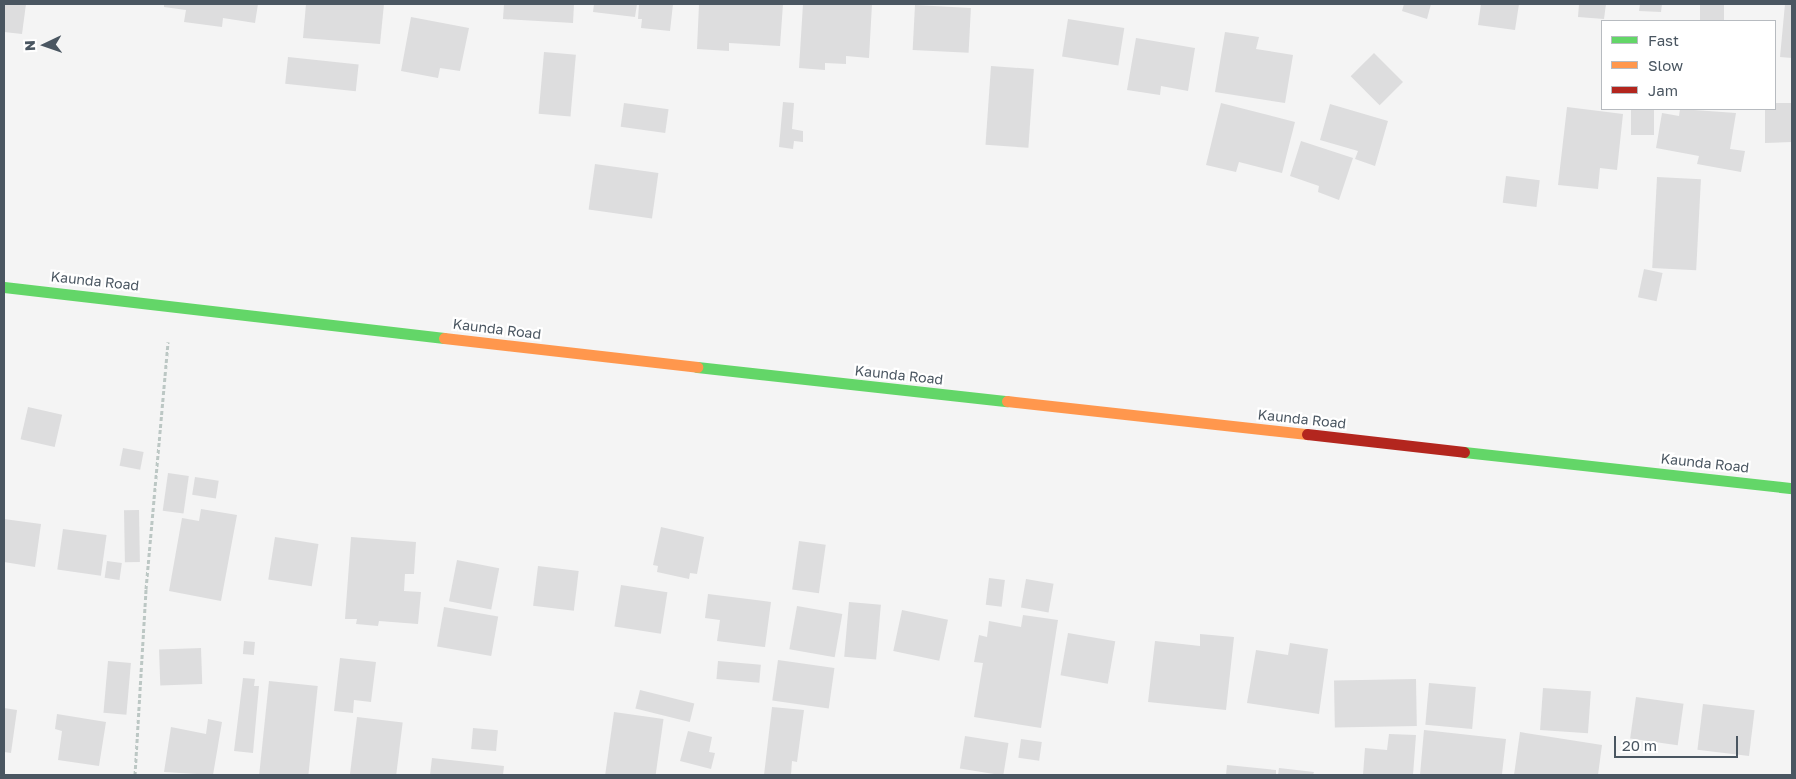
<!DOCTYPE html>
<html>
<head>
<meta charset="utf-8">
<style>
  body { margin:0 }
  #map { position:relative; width:1796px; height:779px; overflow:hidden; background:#f4f4f4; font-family:"Golos Text",sans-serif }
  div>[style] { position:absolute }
  .building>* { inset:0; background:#ddddde; transform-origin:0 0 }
  .path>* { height:3px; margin-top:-1.5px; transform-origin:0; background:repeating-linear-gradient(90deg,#bcc7c4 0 4px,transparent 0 6.5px) }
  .fast>* { height:11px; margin:-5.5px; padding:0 5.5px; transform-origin:5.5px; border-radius:5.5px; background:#63d668 }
  .slow>* { height:11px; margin:-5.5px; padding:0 5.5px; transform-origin:5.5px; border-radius:5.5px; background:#ff974d }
  .jam>* { height:11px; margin:-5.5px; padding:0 5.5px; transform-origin:5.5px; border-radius:5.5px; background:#b3261e }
  span { translate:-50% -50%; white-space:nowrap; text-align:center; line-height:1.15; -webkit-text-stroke:4.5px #fff; paint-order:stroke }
  .street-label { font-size:14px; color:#4a5661 }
  .frame { position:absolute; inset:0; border:5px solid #4a5661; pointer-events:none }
  .legend { position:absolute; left:1601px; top:20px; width:175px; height:90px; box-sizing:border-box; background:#fff; border:1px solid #b7bbc0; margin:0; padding:6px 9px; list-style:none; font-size:15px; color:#4a5661 }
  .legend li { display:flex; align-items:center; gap:10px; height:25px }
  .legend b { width:25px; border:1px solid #b7bbc0 }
  .north { position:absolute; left:20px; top:20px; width:50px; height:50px; -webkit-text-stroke:4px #fff; paint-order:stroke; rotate:267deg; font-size:14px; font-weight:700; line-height:20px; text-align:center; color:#4a5661 }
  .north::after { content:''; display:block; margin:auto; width:18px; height:22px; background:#4a5661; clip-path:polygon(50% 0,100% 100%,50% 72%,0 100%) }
  .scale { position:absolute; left:1614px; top:736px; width:124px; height:22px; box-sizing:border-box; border:2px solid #4a5661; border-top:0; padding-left:6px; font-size:15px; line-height:18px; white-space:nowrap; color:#4a5661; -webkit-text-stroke:4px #fff; paint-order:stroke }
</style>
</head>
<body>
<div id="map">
  <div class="building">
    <div style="clip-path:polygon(4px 4px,26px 4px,22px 34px,4px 32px)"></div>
    <div style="clip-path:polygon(164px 4px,258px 4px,255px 23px,223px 18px,222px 27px,184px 22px,186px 10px,164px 7px)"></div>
    <div style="clip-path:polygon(306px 4px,384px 4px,380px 44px,303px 38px)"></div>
    <div style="clip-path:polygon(504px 4px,574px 4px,573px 23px,503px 19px)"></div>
    <div style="clip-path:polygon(594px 4px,637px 4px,635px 17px,593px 12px)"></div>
    <div style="clip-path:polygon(639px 4px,673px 4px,670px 31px,641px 28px,642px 19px,638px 19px)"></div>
    <div style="clip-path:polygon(699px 4px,783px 4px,780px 46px,729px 43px,729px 51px,697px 49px)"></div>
    <div style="clip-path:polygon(803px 4px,872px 4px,869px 58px,846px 56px,846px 64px,825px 63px,825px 70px,799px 68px)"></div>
    <div style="clip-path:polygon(1404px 4px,1431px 4px,1427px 19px,1402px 11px)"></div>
    <div style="clip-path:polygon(1481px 4px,1519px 4px,1515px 30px,1478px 25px)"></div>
    <div style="clip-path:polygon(1579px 4px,1606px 4px,1604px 19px,1578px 17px)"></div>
    <div style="clip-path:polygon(1640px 4px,1662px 4px,1661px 12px,1639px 11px)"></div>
    <div style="left:1700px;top:4px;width:24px;height:17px"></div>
    <div style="clip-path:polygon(1785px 4px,1792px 4px,1792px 58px,1780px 57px)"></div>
    <div style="left:915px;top:5px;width:56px;height:45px;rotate:3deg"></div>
    <div style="clip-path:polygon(411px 17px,469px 28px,460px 71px,440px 68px,438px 78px,401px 71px)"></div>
    <div style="left:1068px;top:19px;width:57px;height:38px;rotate:9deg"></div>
    <div style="clip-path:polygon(1225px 32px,1259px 37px,1256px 49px,1293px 55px,1285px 103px,1215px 92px)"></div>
    <div style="clip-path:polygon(1136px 38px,1195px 48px,1188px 91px,1161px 86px,1160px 95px,1127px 90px)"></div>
    <div style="left:544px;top:52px;width:32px;height:62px;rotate:5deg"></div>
    <div style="left:1374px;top:53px;width:41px;height:33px;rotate:45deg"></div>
    <div style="left:288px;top:57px;width:71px;height:27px;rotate:6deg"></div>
    <div style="left:991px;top:66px;width:43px;height:79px;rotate:4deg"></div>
    <div style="clip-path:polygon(783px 102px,794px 103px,792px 129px,803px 131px,803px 142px,794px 141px,793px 149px,779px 147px)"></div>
    <div style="left:624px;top:103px;width:45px;height:24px;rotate:8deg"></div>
    <div style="clip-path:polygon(1221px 103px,1295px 122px,1282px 173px,1239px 162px,1236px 172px,1206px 165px)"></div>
    <div style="clip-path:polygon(1775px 103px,1792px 103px,1792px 142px,1765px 143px,1765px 109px,1775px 109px)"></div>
    <div style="clip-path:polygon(1330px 104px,1388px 121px,1375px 166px,1355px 159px,1358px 151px,1320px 140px)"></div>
    <div style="clip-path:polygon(1567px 107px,1623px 114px,1617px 170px,1600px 168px,1598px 189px,1558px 185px)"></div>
    <div style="left:1631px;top:109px;width:23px;height:26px"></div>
    <div style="clip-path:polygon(1680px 109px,1736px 113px,1730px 149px,1745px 151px,1741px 172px,1697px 164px,1699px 156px,1656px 148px,1662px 113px,1679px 116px)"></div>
    <div style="clip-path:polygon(1301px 141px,1353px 158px,1339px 200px,1318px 192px,1319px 186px,1290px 176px)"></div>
    <div style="left:595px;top:164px;width:64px;height:46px;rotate:8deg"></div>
    <div style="left:1506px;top:176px;width:34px;height:27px;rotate:7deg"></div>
    <div style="left:1657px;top:177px;width:44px;height:91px;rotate:3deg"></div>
    <div style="left:1644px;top:269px;width:19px;height:29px;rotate:12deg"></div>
    <div style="left:28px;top:407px;width:35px;height:33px;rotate:13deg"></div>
    <div style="left:123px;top:448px;width:21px;height:18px;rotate:11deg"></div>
    <div style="left:168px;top:473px;width:21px;height:38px;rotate:8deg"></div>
    <div style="left:195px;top:477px;width:24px;height:18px;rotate:9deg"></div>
    <div style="clip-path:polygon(201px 509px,237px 515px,221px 601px,169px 591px,182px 518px,199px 521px)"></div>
    <div style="left:139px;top:510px;width:52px;height:15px;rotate:89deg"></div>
    <div style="clip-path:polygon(4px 519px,41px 524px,35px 567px,4px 562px)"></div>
    <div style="clip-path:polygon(661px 527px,704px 537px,697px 574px,690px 573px,689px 579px,657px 572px,658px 566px,653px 565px)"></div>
    <div style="left:63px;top:529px;width:44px;height:41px;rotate:8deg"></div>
    <div style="left:275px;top:537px;width:44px;height:43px;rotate:9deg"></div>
    <div style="clip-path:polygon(351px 537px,416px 542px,414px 574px,405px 574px,404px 591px,421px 592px,418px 624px,379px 621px,378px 626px,356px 624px,357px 619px,345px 619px)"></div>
    <div style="left:799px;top:541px;width:27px;height:49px;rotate:8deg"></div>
    <div style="left:457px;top:560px;width:43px;height:42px;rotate:11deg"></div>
    <div style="left:107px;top:561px;width:15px;height:17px;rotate:8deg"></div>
    <div style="left:538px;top:566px;width:41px;height:40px;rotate:7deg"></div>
    <div style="left:989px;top:578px;width:16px;height:27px;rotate:7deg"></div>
    <div style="left:1026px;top:579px;width:28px;height:29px;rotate:10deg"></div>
    <div style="left:621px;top:585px;width:47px;height:42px;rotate:9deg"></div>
    <div style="clip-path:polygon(708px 594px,771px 602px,765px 647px,717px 641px,720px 620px,705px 618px)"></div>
    <div style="left:849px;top:602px;width:32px;height:55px;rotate:5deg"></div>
    <div style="left:797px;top:606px;width:46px;height:44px;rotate:10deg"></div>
    <div style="left:444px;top:607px;width:55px;height:40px;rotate:10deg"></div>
    <div style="left:902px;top:610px;width:47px;height:42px;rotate:12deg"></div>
    <div style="clip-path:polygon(1023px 615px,1058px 620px,1041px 728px,974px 717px,983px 663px,974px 662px,979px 635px,987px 637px,989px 621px,1021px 627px)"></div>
    <div style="left:1068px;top:633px;width:48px;height:43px;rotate:10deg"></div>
    <div style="clip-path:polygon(1200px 634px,1234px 637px,1226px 710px,1148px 702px,1155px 641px,1200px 646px)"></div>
    <div style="left:244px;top:641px;width:11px;height:13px;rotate:5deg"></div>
    <div style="clip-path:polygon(1290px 643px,1328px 649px,1319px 714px,1247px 703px,1256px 650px,1288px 655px)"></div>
    <div style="left:201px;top:648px;width:36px;height:42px;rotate:88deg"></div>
    <div style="clip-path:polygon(340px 658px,376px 662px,371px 702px,354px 700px,353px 713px,334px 711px)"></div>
    <div style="left:778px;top:660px;width:57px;height:41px;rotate:8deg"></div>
    <div style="left:108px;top:661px;width:23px;height:52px;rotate:5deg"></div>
    <div style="left:718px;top:661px;width:43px;height:18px;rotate:5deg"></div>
    <div style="clip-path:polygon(243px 678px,255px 679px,254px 686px,259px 686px,253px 753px,234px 751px)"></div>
    <div style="left:1416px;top:679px;width:47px;height:82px;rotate:89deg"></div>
    <div style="left:269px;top:681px;width:49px;height:95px;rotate:6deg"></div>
    <div style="left:1429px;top:683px;width:47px;height:42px;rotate:5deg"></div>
    <div style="left:1543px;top:688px;width:48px;height:42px;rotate:4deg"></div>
    <div style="left:640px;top:690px;width:56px;height:19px;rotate:14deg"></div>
    <div style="left:1636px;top:697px;width:48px;height:42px;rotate:8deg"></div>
    <div style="left:1703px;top:704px;width:52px;height:46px;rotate:7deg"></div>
    <div style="clip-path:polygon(772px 707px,804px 710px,797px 762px,792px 761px,791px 775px,764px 775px)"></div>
    <div style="clip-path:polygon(4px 708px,17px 710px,11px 753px,4px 752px)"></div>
    <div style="left:614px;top:712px;width:50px;height:64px;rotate:8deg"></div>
    <div style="clip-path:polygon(57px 714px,106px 722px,99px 766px,58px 760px,62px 731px,55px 729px)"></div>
    <div style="left:357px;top:717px;width:46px;height:58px;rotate:7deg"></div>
    <div style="clip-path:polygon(208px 719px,222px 722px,213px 775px,164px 772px,171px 727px,206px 734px)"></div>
    <div style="left:473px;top:728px;width:25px;height:21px;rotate:5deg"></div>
    <div style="clip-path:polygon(1424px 730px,1506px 739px,1502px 774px,1420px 775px)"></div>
    <div style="clip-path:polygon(688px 731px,712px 737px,709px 752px,715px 753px,711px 769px,680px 761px)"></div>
    <div style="clip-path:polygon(1520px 732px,1602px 745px,1598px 775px,1514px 775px)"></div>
    <div style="clip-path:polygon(1389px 734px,1416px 735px,1413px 775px,1363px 775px,1365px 748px,1387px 750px)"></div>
    <div style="left:965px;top:736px;width:44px;height:33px;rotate:9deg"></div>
    <div style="left:1021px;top:739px;width:21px;height:19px;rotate:8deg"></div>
    <div style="clip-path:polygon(432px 758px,504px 766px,503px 775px,430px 775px)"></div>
    <div style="clip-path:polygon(1227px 765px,1276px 770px,1276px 775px,1226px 775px)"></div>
    <div style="clip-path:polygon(1279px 768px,1314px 772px,1313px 775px,1278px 775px)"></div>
  </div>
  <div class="path">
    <div style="left:135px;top:775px;width:186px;rotate:-86.6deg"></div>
    <div style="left:146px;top:589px;width:248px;rotate:-84.9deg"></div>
  </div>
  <div class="fast">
    <div style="left:4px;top:287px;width:443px;rotate:6.6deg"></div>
    <div style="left:697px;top:367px;width:312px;rotate:6.3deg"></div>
    <div style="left:1464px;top:452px;width:330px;rotate:6.3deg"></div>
  </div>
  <div class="slow">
    <div style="left:444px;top:338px;width:255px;rotate:6.5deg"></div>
    <div style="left:1007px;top:401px;width:302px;rotate:6.3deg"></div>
  </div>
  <div class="jam">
    <div style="left:1307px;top:434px;width:158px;rotate:6.5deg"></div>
  </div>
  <div class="street-label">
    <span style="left:95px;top:281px;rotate:6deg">Kaunda Road</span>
    <span style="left:497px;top:329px;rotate:7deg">Kaunda Road</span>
    <span style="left:899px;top:375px;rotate:6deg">Kaunda Road</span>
    <span style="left:1302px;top:419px;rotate:6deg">Kaunda Road</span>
    <span style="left:1705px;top:463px;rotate:6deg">Kaunda Road</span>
  </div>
  <div class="frame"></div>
  <ul class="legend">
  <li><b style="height:6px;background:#63d668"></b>Fast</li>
  <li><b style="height:6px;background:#ff974d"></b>Slow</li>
  <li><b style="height:6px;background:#b3261e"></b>Jam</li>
  </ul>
  <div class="north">N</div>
  <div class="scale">20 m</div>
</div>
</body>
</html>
